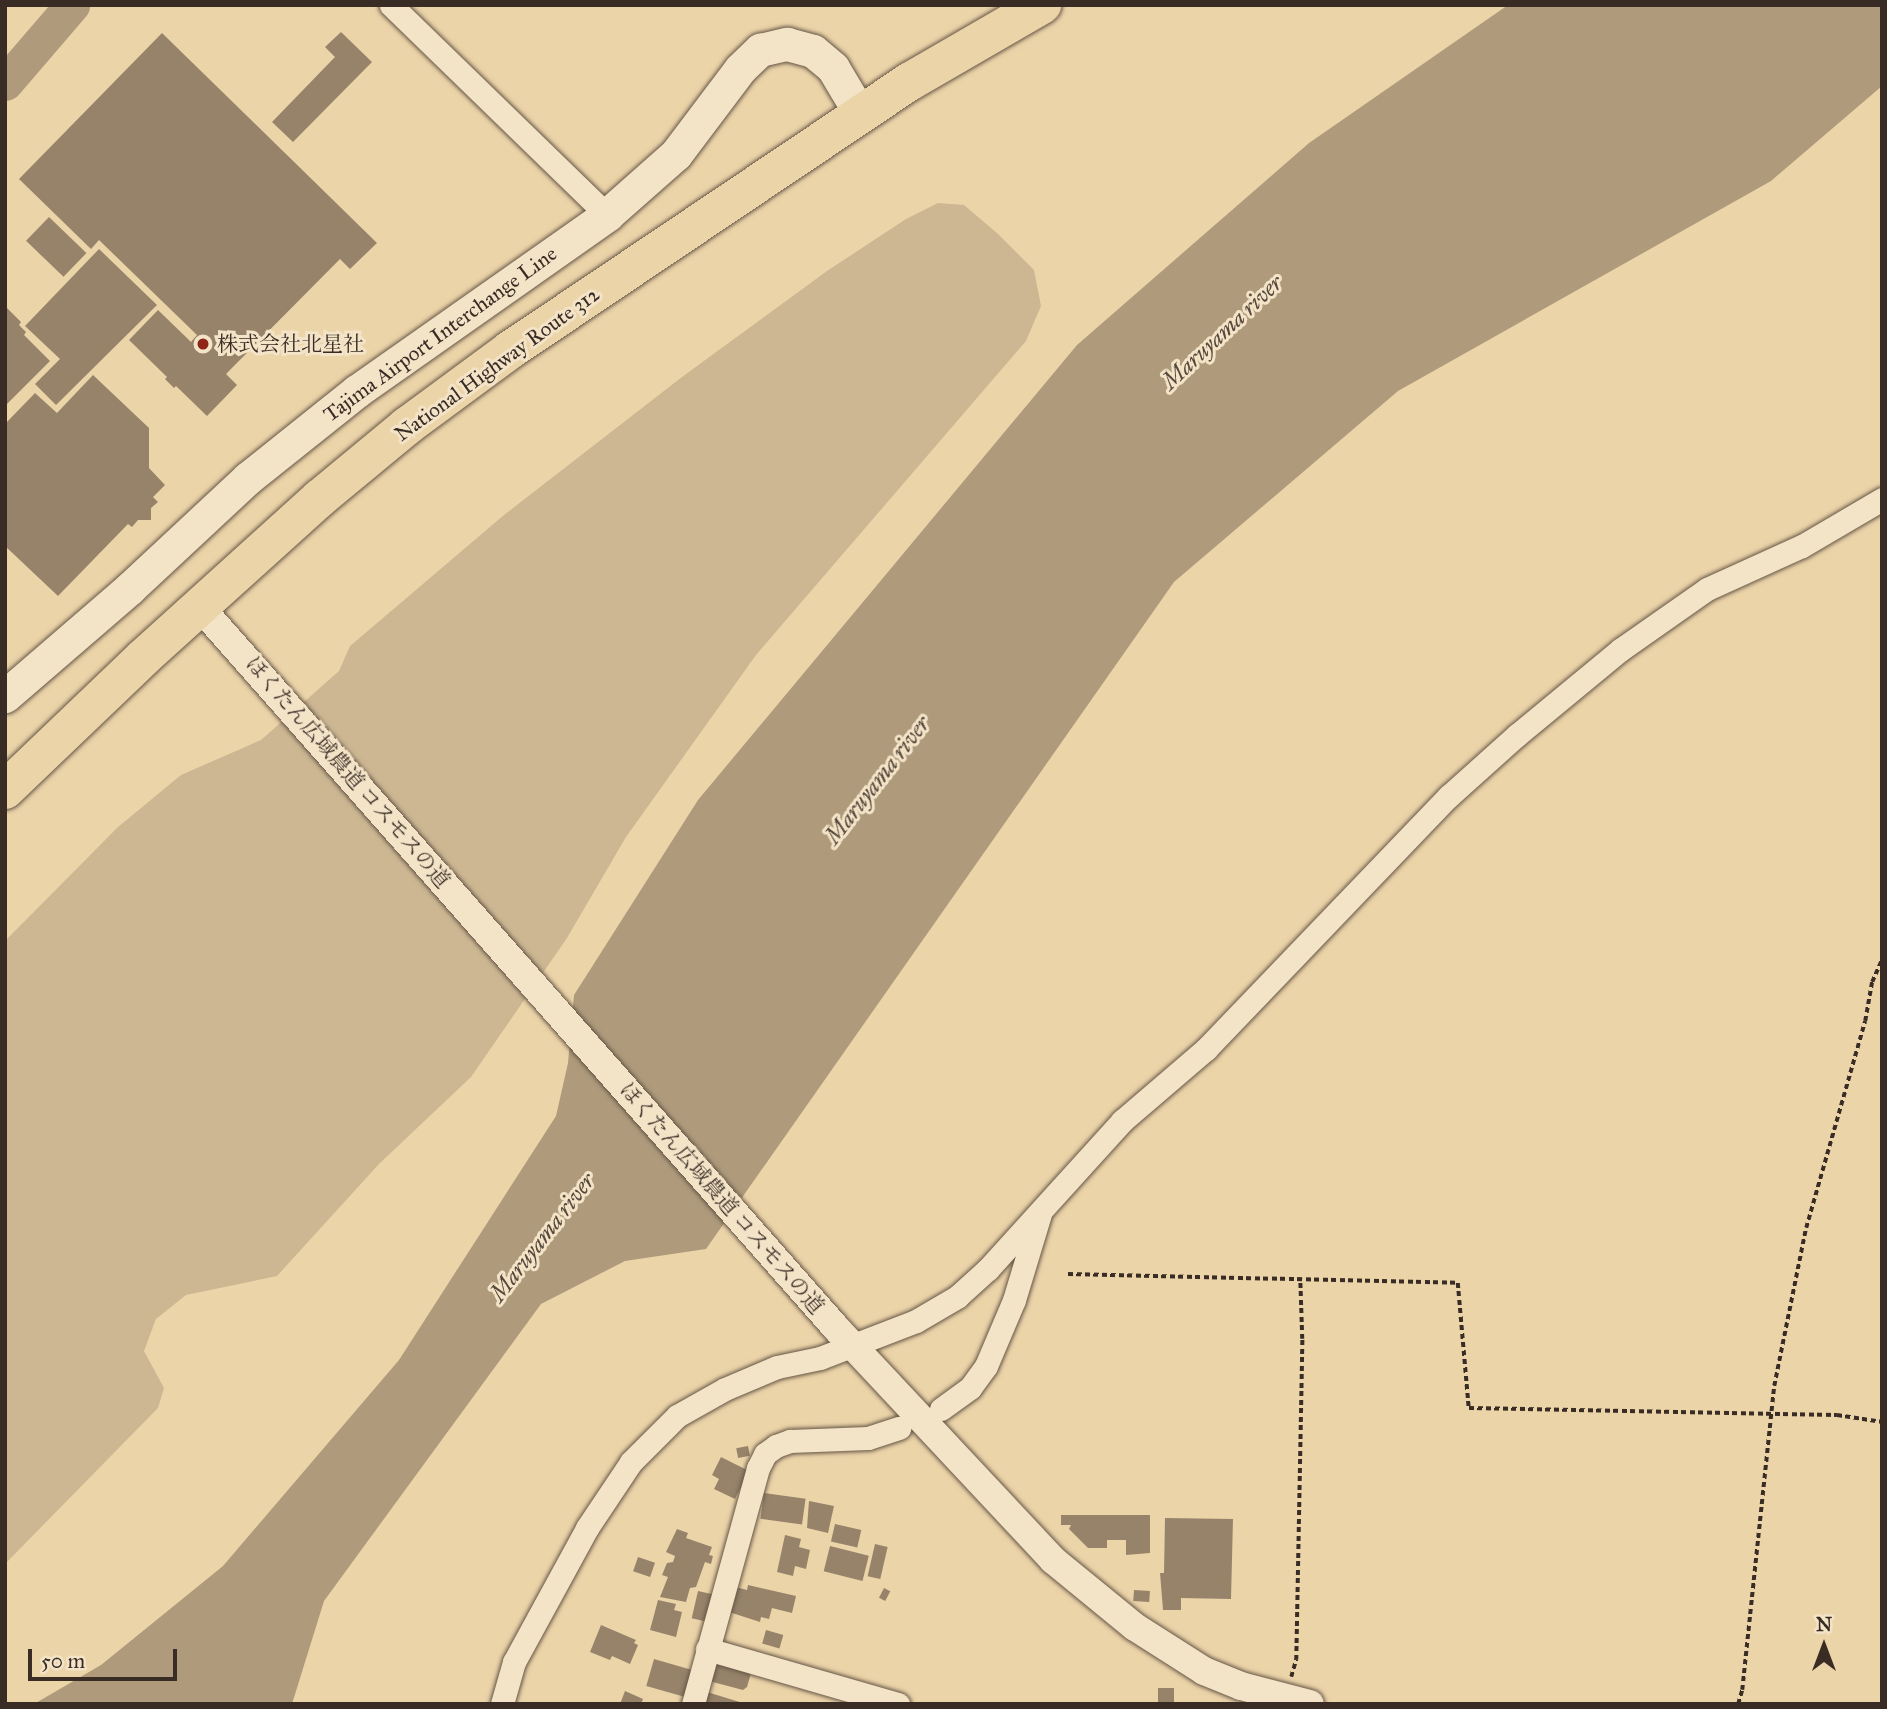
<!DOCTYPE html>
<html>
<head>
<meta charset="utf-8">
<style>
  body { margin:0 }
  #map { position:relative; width:1887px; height:1709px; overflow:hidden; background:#ecd4a9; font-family:"IM FELL Great Primer","Noto Serif JP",serif }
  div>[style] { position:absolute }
  .green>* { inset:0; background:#cdb793 }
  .water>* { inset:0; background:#af9b7c }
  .river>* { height:35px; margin:-17.5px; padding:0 17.5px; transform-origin:17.5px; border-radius:17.5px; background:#af9b7c }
  .building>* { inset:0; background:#96836a; transform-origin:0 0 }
  .path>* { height:3.5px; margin-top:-1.75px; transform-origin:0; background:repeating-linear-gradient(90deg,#382c25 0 5px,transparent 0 8.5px) }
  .roads { filter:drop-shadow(0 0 2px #655646) drop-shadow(0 0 2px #655646) }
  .minor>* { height:23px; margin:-11.5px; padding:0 11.5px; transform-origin:11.5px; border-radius:11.5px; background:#f3e3c7 }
  .tertiary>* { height:28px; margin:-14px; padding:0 14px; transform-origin:14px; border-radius:14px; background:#f3e3c7 }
  .secondary>* { height:33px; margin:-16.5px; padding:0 16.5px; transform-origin:16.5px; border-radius:16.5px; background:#f3e3c7 }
  .trunk>* { height:38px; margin:-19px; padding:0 19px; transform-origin:19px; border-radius:19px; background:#ecd4a9 }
  .dots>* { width:19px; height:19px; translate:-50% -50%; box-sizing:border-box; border:4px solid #f3e3c7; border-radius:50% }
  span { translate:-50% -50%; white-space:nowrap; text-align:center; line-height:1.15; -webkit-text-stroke:6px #f3e3c7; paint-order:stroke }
  .street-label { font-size:21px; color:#382c25 }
  .poi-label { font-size:21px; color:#382c25 }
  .left { translate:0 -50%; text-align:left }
  .water-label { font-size:23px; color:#56483b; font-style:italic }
  .frame { position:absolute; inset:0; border:7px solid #382c25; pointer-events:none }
  .north { position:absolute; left:1789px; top:1611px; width:70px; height:70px; -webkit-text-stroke:5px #f3e3c7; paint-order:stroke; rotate:0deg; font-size:19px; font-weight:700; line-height:28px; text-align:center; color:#382c25 }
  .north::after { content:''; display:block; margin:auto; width:24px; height:32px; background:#382c25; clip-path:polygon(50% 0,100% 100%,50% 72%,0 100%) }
  .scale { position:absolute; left:28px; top:1649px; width:149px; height:32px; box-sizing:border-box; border:4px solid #382c25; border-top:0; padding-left:9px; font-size:21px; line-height:24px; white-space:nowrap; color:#382c25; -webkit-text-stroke:5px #f3e3c7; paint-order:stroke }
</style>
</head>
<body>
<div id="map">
  <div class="green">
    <div style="clip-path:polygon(938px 203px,964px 205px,998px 234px,1034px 270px,1041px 306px,1026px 341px,756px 655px,626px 837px,567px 938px,471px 1077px,379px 1164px,277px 1276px,186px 1295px,156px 1319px,144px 1351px,164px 1388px,158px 1408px,5px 1564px,5px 941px,118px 827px,181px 775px,261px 740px,339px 671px,350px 646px,504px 515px,682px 377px,827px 271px,906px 219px)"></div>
  </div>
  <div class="water">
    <div style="clip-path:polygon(1508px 5px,1882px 5px,1882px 86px,1771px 181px,1398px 391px,1174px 582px,706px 1249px,625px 1261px,541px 1304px,324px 1601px,292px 1704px,34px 1704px,101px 1665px,223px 1566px,399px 1360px,556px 1116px,568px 1063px,574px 995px,698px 800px,1077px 345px,1309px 143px)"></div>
  </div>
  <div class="river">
    <div style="left:5px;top:83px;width:103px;rotate:-49.3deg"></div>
  </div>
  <div class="building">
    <div style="clip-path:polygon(341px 32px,372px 62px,293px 142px,272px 122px,335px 57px,325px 47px)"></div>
    <div style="clip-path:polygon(162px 33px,377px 243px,350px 269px,340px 259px,226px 374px,237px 385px,207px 416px,176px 386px,174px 388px,165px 379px,167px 377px,129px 340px,158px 310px,191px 342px,197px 335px,99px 240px,91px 249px,19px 179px)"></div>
    <div style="left:49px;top:217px;width:52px;height:33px;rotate:44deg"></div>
    <div style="clip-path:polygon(99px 249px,157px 305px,56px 405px,35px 384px,60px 359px,25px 326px)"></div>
    <div style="clip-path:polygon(5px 306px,21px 322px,19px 325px,26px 332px,24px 335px,50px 361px,5px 406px)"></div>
    <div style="clip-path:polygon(93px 375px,149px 428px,149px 468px,165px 485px,153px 497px,158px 502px,151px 508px,151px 520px,138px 520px,132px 527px,128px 524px,58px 596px,5px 546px,5px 424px,35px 393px,57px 413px)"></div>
    <div style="left:748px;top:1446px;width:10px;height:12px;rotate:79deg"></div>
    <div style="clip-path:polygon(721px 1457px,749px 1471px,735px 1499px,714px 1489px,719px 1479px,712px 1475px)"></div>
    <div style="left:764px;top:1493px;width:42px;height:26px;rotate:8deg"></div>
    <div style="clip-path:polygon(809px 1501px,834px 1506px,828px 1533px,807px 1528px)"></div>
    <div style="clip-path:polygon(1061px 1515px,1150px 1515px,1150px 1553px,1126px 1555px,1126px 1540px,1107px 1540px,1107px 1548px,1088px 1548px,1069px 1529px,1071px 1525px,1061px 1525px)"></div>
    <div style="clip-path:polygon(1165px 1518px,1233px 1519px,1231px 1599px,1181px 1598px,1181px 1610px,1163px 1610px,1160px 1573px,1164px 1573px)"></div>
    <div style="left:835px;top:1524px;width:27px;height:18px;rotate:13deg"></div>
    <div style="clip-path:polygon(677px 1529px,688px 1533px,686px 1538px,712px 1547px,709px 1555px,713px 1556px,711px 1564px,705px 1562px,696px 1587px,690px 1588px,686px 1602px,660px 1597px,668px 1577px,662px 1575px,667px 1563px,673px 1562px,675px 1556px,666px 1552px)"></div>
    <div style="clip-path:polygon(785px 1535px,801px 1539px,799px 1547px,810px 1550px,806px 1569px,795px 1566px,793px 1576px,777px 1572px)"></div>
    <div style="left:875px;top:1544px;width:13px;height:33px;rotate:13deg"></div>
    <div style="left:830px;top:1546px;width:40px;height:26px;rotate:14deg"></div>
    <div style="left:638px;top:1557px;width:18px;height:15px;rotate:19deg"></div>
    <div style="clip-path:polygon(748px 1585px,796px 1596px,792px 1613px,772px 1608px,769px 1619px,761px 1617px,760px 1622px,726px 1611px,732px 1586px,747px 1590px)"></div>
    <div style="left:884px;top:1588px;width:7px;height:11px;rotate:27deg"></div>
    <div style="left:1134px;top:1590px;width:16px;height:11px;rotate:4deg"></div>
    <div style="left:698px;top:1591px;width:17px;height:28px;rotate:13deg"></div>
    <div style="clip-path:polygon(658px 1600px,676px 1604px,674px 1610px,682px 1612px,676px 1637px,650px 1630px)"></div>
    <div style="clip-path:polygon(601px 1625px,636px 1640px,634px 1643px,638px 1645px,630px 1664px,612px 1656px,610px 1660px,590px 1652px)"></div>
    <div style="left:766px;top:1630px;width:18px;height:14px;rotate:16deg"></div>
    <div style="left:654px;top:1659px;width:45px;height:28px;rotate:16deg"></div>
    <div style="clip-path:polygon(715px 1662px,751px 1673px,747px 1687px,743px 1690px,709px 1681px)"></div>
    <div style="left:1158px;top:1688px;width:16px;height:16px"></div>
    <div style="clip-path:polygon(625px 1691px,643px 1699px,641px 1704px,620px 1704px)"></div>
    <div style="clip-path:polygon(707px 1692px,743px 1703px,743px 1704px,704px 1704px)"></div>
  </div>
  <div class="path">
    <div style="left:1068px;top:1274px;width:390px;rotate:1.3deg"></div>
    <div style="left:1458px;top:1283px;width:125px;rotate:85deg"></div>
    <div style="left:1469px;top:1408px;width:368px;rotate:1.1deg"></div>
    <div style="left:1837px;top:1415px;width:46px;rotate:8.8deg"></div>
    <div style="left:1291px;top:1677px;width:18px;rotate:-74deg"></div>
    <div style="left:1296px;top:1660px;width:321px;rotate:-88.9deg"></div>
    <div style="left:1302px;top:1339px;width:61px;rotate:-91.9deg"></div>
    <div style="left:1738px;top:1704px;width:15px;rotate:-74deg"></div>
    <div style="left:1742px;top:1690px;width:306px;rotate:-84deg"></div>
    <div style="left:1774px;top:1386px;width:161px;rotate:-78.6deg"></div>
    <div style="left:1806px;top:1228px;width:215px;rotate:-74.1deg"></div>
    <div style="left:1865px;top:1021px;width:40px;rotate:-80deg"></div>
    <div style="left:1872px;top:982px;width:24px;rotate:-66deg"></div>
  </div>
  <div class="roads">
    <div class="minor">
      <div style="left:391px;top:5px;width:301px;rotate:44.2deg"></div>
      <div style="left:941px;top:1409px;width:36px;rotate:-36deg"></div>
      <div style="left:970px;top:1388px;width:27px;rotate:-54deg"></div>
      <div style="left:986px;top:1366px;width:72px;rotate:-67deg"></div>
      <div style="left:1014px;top:1300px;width:90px;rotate:-73.2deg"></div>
      <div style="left:707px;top:1649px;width:199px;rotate:16.1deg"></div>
      <div style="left:502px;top:1704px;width:44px;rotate:-74.1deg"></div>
      <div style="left:514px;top:1662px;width:153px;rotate:-61.4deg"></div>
      <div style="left:587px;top:1528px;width:79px;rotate:-56.3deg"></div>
      <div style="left:631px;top:1462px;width:65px;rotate:-45deg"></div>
      <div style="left:677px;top:1416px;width:55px;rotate:-29.4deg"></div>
      <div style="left:725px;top:1389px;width:56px;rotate:-22.9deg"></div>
      <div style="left:777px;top:1367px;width:44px;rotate:-11.8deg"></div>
      <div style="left:820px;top:1358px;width:103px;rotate:-21.1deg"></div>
      <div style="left:916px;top:1321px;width:48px;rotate:-30.3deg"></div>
      <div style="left:957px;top:1297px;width:42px;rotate:-42.1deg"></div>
      <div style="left:988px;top:1269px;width:200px;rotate:-47.8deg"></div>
      <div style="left:1122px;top:1121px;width:111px;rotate:-40.6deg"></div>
      <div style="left:1206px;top:1049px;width:351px;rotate:-46.2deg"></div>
      <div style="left:1449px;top:796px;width:91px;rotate:-41.9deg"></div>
      <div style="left:1517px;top:735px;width:134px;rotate:-39.5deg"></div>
      <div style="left:1620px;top:650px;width:106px;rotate:-35deg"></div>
      <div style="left:1707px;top:589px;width:104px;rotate:-24.4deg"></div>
      <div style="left:1802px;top:546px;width:93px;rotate:-30.4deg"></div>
      <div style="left:693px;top:1704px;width:245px;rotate:-74.6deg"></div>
      <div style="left:758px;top:1468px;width:16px;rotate:-63deg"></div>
      <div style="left:765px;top:1454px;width:14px;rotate:-36deg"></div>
      <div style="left:776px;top:1446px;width:15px;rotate:-20deg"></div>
      <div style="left:790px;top:1441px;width:78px;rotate:-2.2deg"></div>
      <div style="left:868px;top:1438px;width:33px;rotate:-18deg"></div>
    </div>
    <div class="tertiary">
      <div style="left:200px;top:607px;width:963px;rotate:48.58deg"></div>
      <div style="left:837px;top:1329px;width:316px;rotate:46.9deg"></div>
      <div style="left:1053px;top:1560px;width:106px;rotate:39.3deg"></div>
      <div style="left:1135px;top:1627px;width:82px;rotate:32.5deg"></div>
      <div style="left:1204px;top:1671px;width:40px;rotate:22deg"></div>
      <div style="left:1241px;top:1686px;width:71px;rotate:14.6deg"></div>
    </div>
    <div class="secondary">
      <div style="left:5px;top:696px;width:165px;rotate:-40.8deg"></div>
      <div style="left:130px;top:588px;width:161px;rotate:-43deg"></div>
      <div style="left:248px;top:478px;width:139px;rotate:-38.6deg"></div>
      <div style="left:357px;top:391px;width:306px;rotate:-35.1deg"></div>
      <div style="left:607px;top:215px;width:92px;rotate:-41.5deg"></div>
      <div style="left:676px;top:154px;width:106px;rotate:-53deg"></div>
      <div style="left:740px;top:69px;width:28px;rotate:-44deg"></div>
      <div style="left:760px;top:50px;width:28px;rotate:-13deg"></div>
      <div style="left:787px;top:44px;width:27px;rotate:15deg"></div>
      <div style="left:813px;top:51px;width:26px;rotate:40deg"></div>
      <div style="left:833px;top:68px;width:55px;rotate:59.2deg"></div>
    </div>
    <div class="trunk">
      <div style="left:5px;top:790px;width:192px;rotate:-43.7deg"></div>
      <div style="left:144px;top:657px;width:237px;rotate:-42.1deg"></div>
      <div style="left:320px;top:498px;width:113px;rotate:-39.6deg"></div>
      <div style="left:407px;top:426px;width:128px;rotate:-36.4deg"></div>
      <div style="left:510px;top:350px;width:481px;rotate:-33.9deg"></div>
      <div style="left:909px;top:82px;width:154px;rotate:-30.1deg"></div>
    </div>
  </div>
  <div class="dots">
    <div style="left:203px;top:344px;background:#8f2418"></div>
  </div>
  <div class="street-label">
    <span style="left:440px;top:334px;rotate:-36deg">Tajima Airport Interchange Line</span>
    <span style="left:497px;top:364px;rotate:-36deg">National Highway Route 312</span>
    <span style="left:348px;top:772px;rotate:49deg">ほくたん広域農道 コスモスの道</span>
    <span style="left:722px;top:1198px;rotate:49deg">ほくたん広域農道 コスモスの道</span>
  </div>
  <div class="poi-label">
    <span class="left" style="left:217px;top:344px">株式会社北星社</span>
  </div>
  <div class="water-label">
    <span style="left:1222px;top:332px;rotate:-43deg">Maruyama river</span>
    <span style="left:877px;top:780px;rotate:-52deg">Maruyama river</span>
    <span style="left:542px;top:1237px;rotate:-52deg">Maruyama river</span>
  </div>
  <div class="frame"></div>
  <div class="north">N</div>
  <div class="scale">50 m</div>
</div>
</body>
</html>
